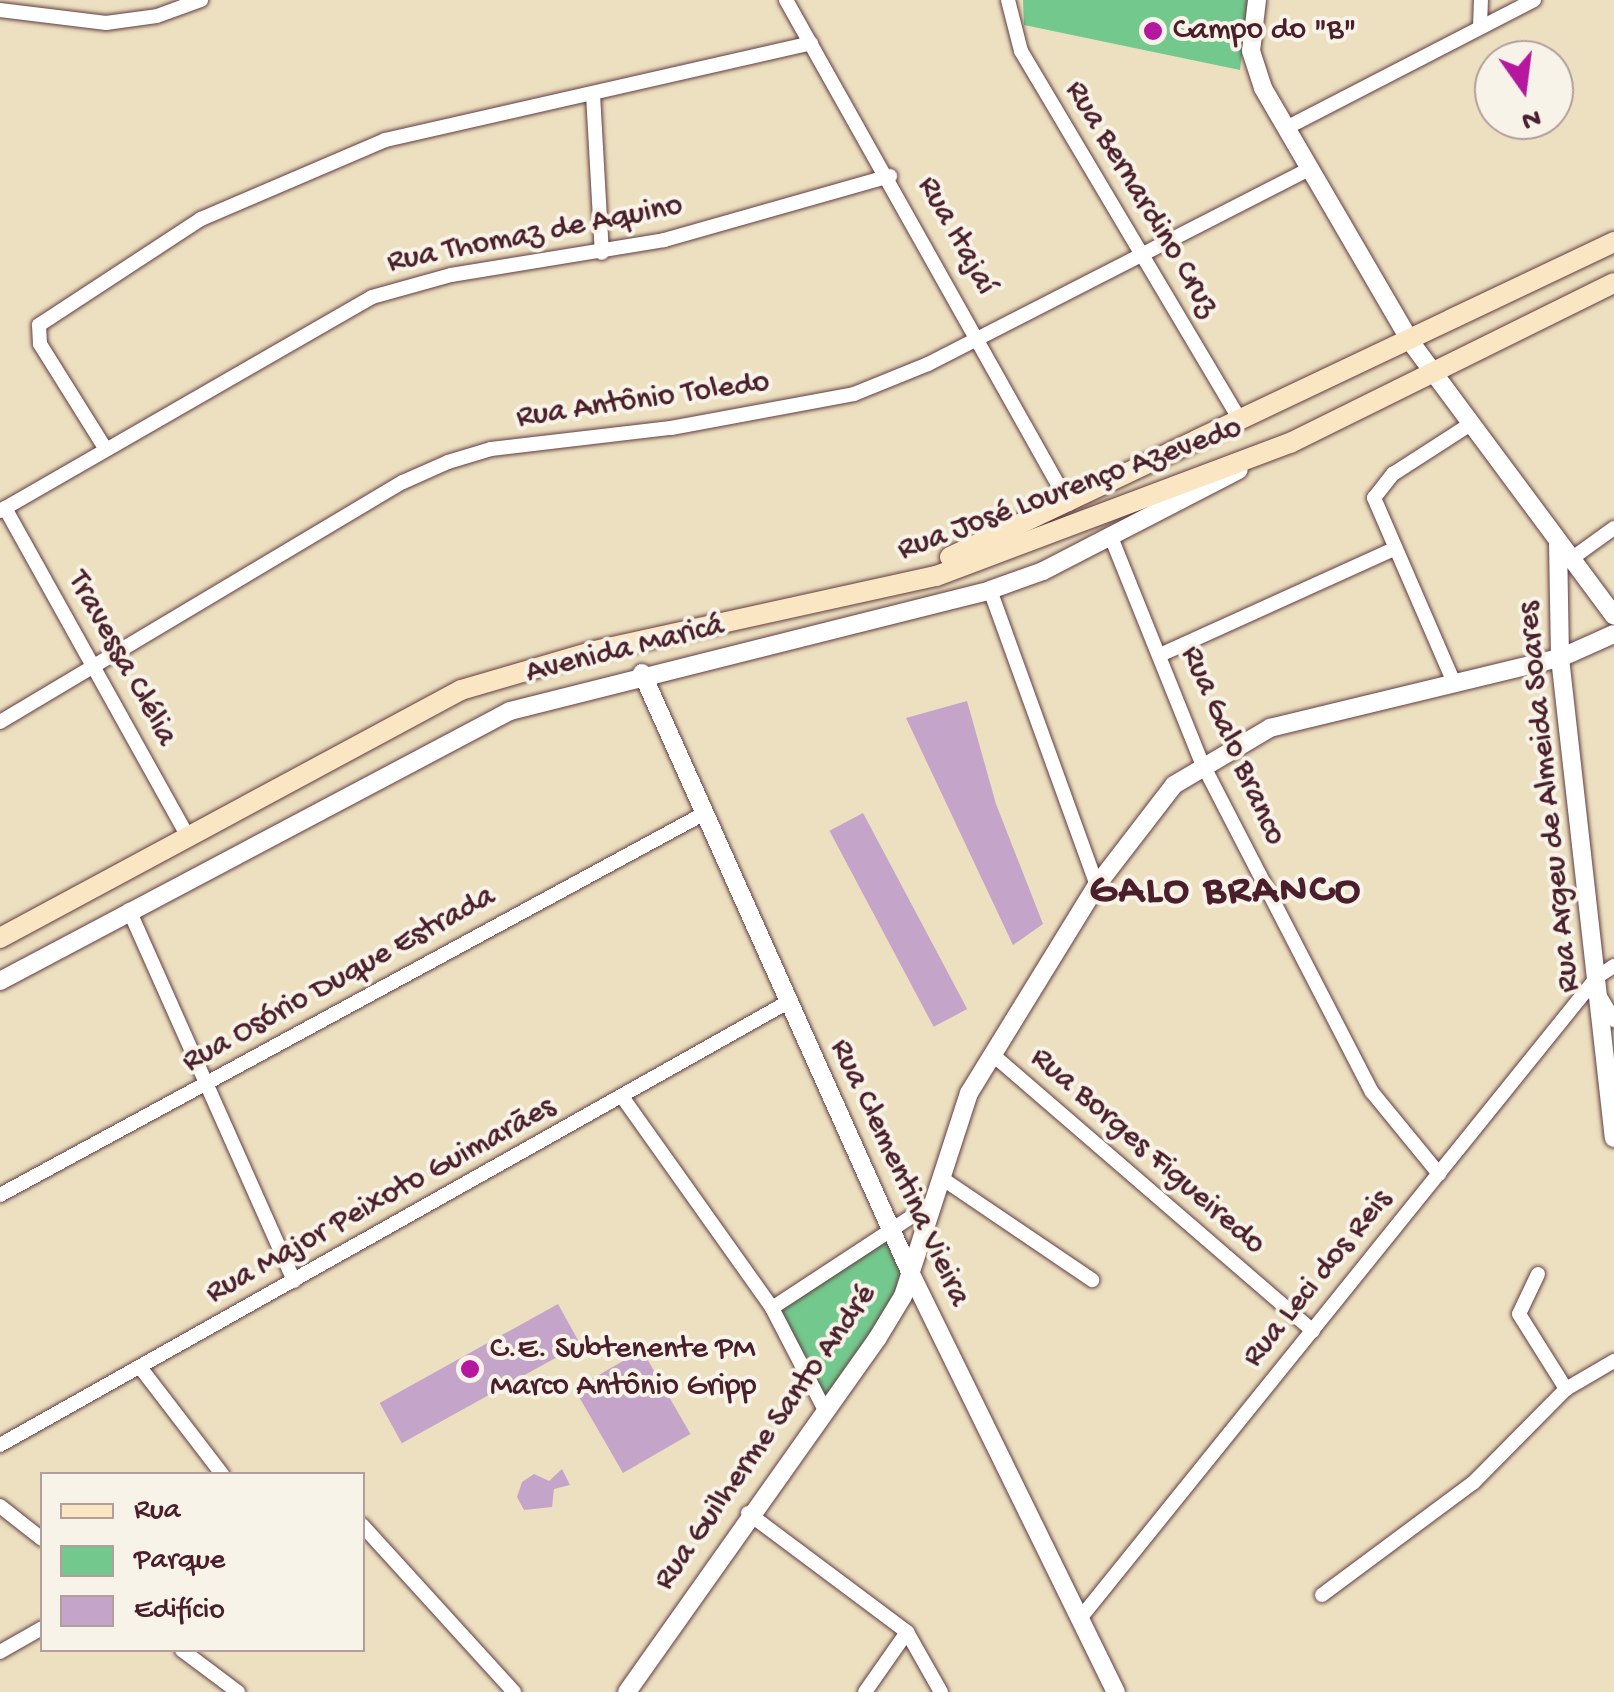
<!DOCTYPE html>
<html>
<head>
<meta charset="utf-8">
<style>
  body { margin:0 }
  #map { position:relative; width:1614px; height:1692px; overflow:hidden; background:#ede0c0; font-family:"Gochi Hand",sans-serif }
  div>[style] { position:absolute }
  .green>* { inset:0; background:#73c98d }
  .building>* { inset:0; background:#c5a4c9; transform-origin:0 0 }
  .roads { filter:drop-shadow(0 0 2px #623c41) drop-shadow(0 0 2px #623c41) }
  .minor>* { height:14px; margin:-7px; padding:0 7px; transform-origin:7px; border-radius:7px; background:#fff }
  .tertiary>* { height:18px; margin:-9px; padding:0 9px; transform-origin:9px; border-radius:9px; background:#fff }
  .secondary>* { height:20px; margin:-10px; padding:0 10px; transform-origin:10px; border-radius:10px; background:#fbe6c4 }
  .dots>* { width:28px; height:28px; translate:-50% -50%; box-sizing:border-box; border:5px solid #f7f3e8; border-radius:50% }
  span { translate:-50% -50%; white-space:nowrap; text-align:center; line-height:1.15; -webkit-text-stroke:8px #f7f3e8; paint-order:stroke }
  .poi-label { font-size:32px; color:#4a1f2b }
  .left { translate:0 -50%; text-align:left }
  .street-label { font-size:32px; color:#4a1f2b }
  .district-label { font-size:42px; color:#4a1f2b; font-weight:700; letter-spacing:2.5px }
  .legend { position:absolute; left:40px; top:1472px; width:325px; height:180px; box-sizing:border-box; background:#f7f3e8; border:2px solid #b29e9c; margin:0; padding:12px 18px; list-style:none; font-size:30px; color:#4a1f2b }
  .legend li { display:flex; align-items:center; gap:20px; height:50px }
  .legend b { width:50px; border:2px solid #b29e9c }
  .north { position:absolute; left:1474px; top:40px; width:100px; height:100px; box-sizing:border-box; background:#f7f3e8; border:2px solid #b29e9c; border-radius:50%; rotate:166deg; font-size:28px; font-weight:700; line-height:40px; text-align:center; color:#4a1f2b }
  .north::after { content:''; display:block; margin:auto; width:35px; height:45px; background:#b5179e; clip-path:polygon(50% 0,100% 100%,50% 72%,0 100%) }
</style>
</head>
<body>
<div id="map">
  <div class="green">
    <div style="clip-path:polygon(1023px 0,1249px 0,1240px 70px,1024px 25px)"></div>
    <div style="clip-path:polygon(889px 1228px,911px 1274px,826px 1412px,774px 1312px)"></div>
  </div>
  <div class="building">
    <div style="clip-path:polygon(967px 701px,996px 804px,1043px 924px,1013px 945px,906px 718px)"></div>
    <div style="left:863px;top:813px;width:222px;height:38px;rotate:62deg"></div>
    <div style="left:558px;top:1304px;width:46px;height:204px;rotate:61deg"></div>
    <div style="left:642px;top:1350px;width:97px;height:78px;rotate:60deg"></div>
    <div style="clip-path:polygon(562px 1469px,570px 1485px,554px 1489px,552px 1507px,524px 1510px,517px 1497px,522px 1482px,534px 1474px,549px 1481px)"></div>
  </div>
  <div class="roads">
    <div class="minor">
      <div style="left:786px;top:0;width:578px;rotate:60.69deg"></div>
      <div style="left:1008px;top:0;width:53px;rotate:75.7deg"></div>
      <div style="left:1021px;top:51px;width:431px;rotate:59.3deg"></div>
      <div style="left:0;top:10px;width:107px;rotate:7deg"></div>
      <div style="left:106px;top:23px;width:51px;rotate:-7.8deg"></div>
      <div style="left:157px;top:16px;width:47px;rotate:-20deg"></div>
      <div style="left:1480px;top:27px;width:27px;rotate:-88deg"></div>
      <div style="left:593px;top:94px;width:159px;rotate:86.8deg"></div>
      <div style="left:1288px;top:127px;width:277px;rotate:-27.3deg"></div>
      <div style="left:105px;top:448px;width:123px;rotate:-122deg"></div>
      <div style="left:40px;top:344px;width:19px;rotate:-93deg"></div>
      <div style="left:39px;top:325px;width:194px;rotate:-33.2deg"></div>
      <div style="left:201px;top:219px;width:200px;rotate:-23.2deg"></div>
      <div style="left:385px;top:140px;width:437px;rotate:-12.8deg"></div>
      <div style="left:5px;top:508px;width:376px;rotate:60.9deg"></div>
      <div style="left:0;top:511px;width:429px;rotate:-29.9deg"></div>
      <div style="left:372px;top:297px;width:82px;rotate:-15.6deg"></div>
      <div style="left:451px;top:275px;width:216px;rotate:-9.3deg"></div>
      <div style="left:664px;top:240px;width:235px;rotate:-15.8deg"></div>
      <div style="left:1111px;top:537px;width:244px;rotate:68.1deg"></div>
      <div style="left:1202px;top:763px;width:370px;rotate:62.7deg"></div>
      <div style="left:1372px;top:1092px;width:106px;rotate:50.7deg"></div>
      <div style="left:1571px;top:559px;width:53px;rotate:-35.8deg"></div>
      <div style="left:990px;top:590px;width:314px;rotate:70.1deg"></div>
      <div style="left:1160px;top:655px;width:255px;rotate:-24.4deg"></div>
      <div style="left:1455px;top:685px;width:204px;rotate:-113.4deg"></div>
      <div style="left:1374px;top:498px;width:31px;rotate:-52deg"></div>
      <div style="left:1393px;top:474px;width:90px;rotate:-32.8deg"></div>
      <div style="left:0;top:722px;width:469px;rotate:-30.8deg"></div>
      <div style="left:403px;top:482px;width:49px;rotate:-24deg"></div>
      <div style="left:448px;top:462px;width:45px;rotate:-16.8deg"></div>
      <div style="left:491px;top:449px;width:181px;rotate:-6.7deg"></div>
      <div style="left:671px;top:428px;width:186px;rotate:-10.5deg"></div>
      <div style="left:854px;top:394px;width:80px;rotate:-22.1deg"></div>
      <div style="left:928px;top:364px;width:430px;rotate:-27.1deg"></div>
      <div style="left:129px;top:910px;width:406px;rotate:66deg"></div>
      <div style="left:1601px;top:998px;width:26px;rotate:59deg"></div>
      <div style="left:992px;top:1054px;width:424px;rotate:40.8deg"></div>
      <div style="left:623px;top:1098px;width:257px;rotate:54.6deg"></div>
      <div style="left:772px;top:1308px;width:117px;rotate:62.6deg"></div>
      <div style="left:940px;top:1177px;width:184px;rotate:34.1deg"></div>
      <div style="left:0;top:1195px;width:802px;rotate:-28.45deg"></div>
      <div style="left:1538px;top:1274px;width:44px;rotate:115.4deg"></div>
      <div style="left:1519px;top:1314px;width:89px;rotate:57.9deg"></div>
      <div style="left:772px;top:1308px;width:190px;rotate:-33.2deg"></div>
      <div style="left:140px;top:1367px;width:135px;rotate:52.5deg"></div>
      <div style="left:0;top:1445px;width:904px;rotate:-29.34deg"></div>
      <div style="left:0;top:1506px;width:53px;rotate:38.2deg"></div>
      <div style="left:748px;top:1513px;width:199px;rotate:36.8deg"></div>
      <div style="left:907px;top:1632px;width:69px;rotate:60.5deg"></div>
      <div style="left:362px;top:1525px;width:226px;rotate:47.7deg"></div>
      <div style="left:1322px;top:1595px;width:188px;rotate:-36.6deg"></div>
      <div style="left:1473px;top:1483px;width:132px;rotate:-45.3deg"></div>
      <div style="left:1566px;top:1389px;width:56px;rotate:-30.3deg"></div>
      <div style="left:1082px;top:1616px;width:821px;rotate:-51.13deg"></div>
      <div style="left:1597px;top:977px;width:20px;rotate:-33deg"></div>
      <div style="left:182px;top:1650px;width:70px;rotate:36.9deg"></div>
      <div style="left:0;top:1652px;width:48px;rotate:-29.7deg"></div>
      <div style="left:865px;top:1692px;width:73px;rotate:-55deg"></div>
    </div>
    <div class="tertiary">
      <div style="left:1257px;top:0;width:51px;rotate:96.7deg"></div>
      <div style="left:1251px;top:51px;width:39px;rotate:72deg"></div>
      <div style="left:1263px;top:88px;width:293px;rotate:59.8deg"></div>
      <div style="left:1410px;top:341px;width:342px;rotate:53.4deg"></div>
      <div style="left:1558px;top:542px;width:116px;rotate:89deg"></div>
      <div style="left:1560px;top:658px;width:483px;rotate:83.6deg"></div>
      <div style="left:642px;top:673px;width:658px;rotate:65.89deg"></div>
      <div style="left:911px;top:1274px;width:466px;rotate:63.9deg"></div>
      <div style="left:0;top:981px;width:577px;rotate:-27.9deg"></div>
      <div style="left:510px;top:711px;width:495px;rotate:-14.1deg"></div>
      <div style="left:990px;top:590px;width:56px;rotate:-19.7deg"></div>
      <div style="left:1043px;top:571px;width:220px;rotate:-27.3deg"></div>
      <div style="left:627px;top:1692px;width:433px;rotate:-54.7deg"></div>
      <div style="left:877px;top:1339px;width:50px;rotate:-58.8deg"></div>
      <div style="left:903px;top:1296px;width:213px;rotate:-72deg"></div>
      <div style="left:969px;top:1093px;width:244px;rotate:-58.4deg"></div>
      <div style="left:1097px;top:885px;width:126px;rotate:-52.4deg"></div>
      <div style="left:1174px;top:785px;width:112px;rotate:-30.7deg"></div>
      <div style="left:1270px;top:728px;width:298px;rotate:-13.6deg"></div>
      <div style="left:1560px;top:658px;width:59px;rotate:-24deg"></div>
    </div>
    <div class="secondary">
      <div style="left:950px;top:557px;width:735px;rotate:-25.38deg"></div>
      <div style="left:0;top:938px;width:523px;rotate:-28.28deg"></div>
      <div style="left:461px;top:690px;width:139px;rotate:-16.3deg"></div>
      <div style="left:594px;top:651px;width:350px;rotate:-12.4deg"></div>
      <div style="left:936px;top:576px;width:378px;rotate:-20.6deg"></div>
      <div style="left:1290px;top:443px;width:361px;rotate:-26.3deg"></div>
    </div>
  </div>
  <div class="dots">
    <div style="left:1153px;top:31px;background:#b5179e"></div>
    <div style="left:470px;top:1369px;background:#b5179e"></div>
  </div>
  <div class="poi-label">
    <span class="left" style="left:1173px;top:31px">Campo do "B"</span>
    <span class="left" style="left:490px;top:1369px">C.E. Subtenente PM<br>Marco Antônio Gripp</span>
  </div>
  <div class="street-label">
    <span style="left:1141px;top:199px;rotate:59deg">Rua Bernardino Cruz</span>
    <span style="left:535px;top:235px;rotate:-11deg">Rua Thomaz de Aquino</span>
    <span style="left:956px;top:236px;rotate:61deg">Rua Itajaí</span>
    <span style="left:643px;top:401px;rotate:-8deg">Rua Antônio Toledo</span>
    <span style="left:1070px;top:490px;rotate:-20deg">Rua José Lourenço Azevedo</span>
    <span style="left:625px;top:650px;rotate:-14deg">Avenida Maricá</span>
    <span style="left:121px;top:659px;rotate:61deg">Travessa Clélia</span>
    <span style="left:1232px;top:746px;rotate:66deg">Rua Galo Branco</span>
    <span style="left:1550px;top:797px;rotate:-96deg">Rua Argeu de Almeida Soares</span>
    <span style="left:339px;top:980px;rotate:-29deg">Rua Osório Duque Estrada</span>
    <span style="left:1147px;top:1152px;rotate:41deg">Rua Borges Figueiredo</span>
    <span style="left:899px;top:1173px;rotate:65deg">Rua Clementina Vieira</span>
    <span style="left:381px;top:1201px;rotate:-29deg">Rua Major Peixoto Guimarães</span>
    <span style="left:1318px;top:1279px;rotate:-51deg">Rua Leci dos Reis</span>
    <span style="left:766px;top:1438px;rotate:-55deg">Rua Guilherme Santo André</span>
  </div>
  <div class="district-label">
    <span style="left:1226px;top:893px">GALO BRANCO</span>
  </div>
  <ul class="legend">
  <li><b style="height:12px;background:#fbe6c4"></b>Rua</li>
  <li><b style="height:28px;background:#73c98d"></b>Parque</li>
  <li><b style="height:28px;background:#c5a4c9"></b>Edifício</li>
  </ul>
  <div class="north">N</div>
</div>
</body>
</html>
